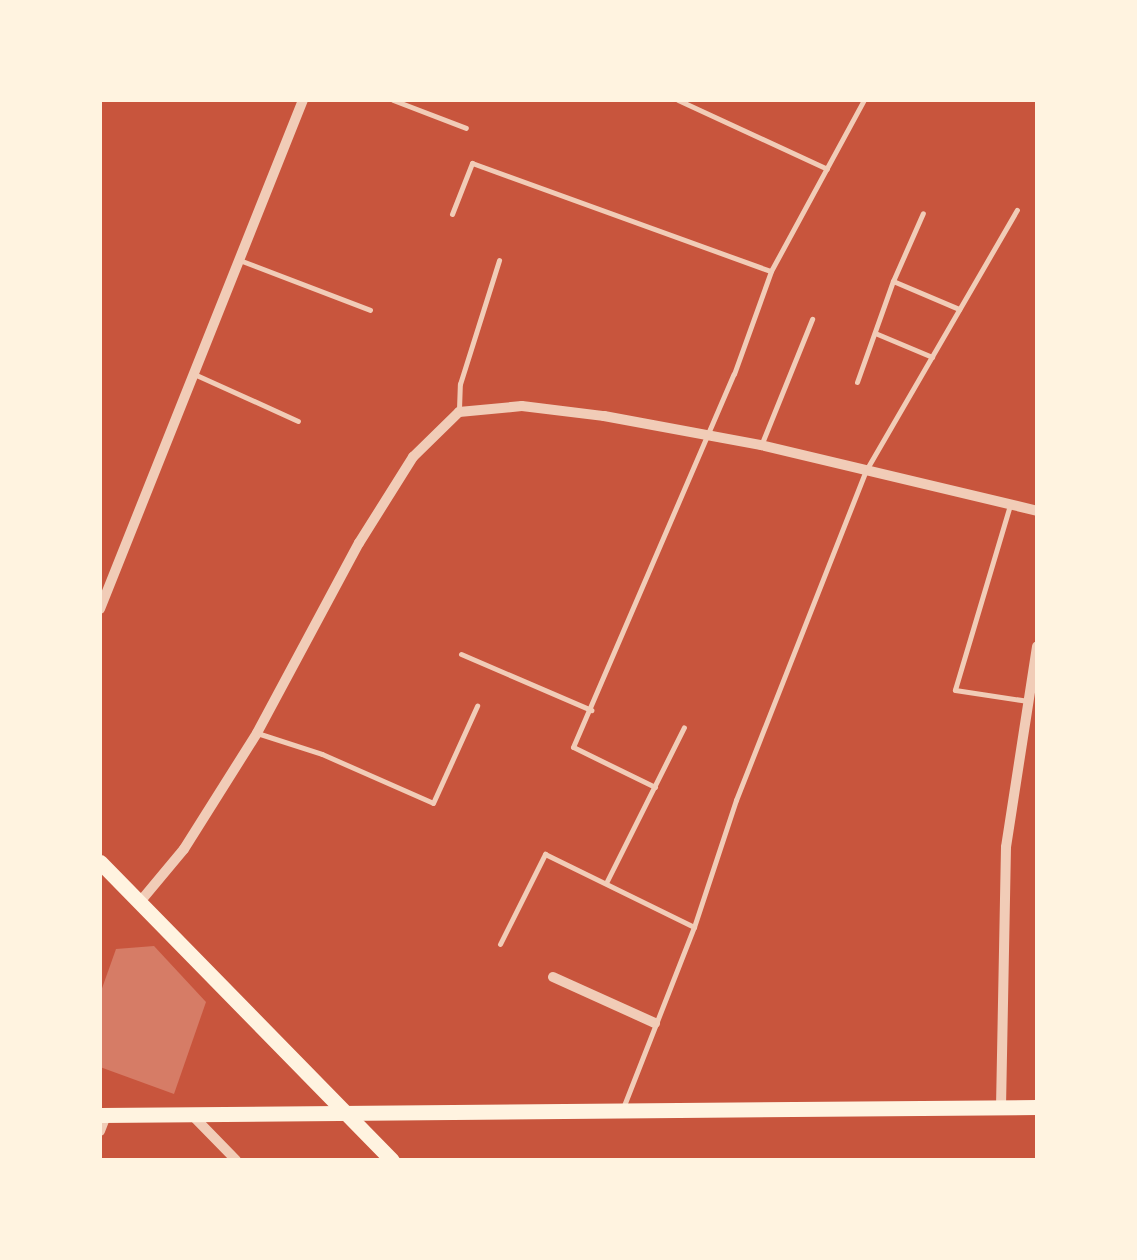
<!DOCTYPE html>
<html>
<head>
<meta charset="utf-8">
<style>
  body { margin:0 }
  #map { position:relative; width:1137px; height:1260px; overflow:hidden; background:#c8553d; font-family:"Nunito Sans",sans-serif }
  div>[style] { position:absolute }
  .building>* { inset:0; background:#d67c66 }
  .service>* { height:5px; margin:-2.5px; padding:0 2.5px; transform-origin:2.5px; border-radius:2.5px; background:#f1ccb7 }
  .minor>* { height:10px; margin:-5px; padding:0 5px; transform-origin:5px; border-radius:5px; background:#f1ccb7 }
  .secondary>* { height:15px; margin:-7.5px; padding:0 7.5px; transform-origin:7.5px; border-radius:7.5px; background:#fff3e0 }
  span { translate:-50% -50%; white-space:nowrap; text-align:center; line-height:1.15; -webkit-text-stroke:10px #fff3e0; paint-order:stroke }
  .frame { position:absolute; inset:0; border:102px solid #fff3e0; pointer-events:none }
</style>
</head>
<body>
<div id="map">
  <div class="building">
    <div style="clip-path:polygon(154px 946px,206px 1002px,174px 1094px,100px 1067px,100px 994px,116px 949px)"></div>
  </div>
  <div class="service">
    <div style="left:393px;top:100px;width:78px;rotate:21deg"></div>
    <div style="left:678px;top:100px;width:164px;rotate:24.8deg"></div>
    <div style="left:452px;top:214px;width:55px;rotate:-68.6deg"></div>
    <div style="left:472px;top:163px;width:317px;rotate:19.9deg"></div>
    <div style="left:242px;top:261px;width:137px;rotate:20.9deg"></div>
    <div style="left:893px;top:281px;width:74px;rotate:-66.2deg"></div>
    <div style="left:875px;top:333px;width:62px;rotate:22.8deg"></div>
    <div style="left:194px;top:374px;width:114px;rotate:24.3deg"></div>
    <div style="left:857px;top:382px;width:107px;rotate:-70.4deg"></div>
    <div style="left:893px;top:281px;width:72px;rotate:23deg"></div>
    <div style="left:459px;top:409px;width:25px;rotate:-88deg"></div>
    <div style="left:460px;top:384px;width:130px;rotate:-72.5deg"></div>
    <div style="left:762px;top:443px;width:134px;rotate:-68deg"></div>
    <div style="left:1010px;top:505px;width:193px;rotate:106.6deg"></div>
    <div style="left:955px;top:690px;width:74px;rotate:8.6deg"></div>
    <div style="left:461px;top:654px;width:142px;rotate:23.3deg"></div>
    <div style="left:257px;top:733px;width:68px;rotate:17.9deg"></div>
    <div style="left:322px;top:754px;width:121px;rotate:23.8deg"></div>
    <div style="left:433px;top:803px;width:107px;rotate:-65.6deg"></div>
    <div style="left:655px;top:787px;width:91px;rotate:-154deg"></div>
    <div style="left:573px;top:747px;width:406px;rotate:-66.7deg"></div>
    <div style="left:734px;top:374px;width:109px;rotate:-70.2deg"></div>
    <div style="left:771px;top:271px;width:195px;rotate:-61.5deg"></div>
    <div style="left:606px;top:883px;width:174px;rotate:-63.4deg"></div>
    <div style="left:500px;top:944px;width:101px;rotate:-63.4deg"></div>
    <div style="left:545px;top:854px;width:166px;rotate:26.1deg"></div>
    <div style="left:623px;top:1108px;width:194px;rotate:-68.6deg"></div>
    <div style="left:694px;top:927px;width:134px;rotate:-71.7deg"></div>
    <div style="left:736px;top:800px;width:352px;rotate:-68.5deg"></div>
    <div style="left:865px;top:472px;width:303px;rotate:-59.9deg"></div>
  </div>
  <div class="minor">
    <div style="left:100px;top:609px;width:548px;rotate:-68.26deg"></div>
    <div style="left:139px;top:903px;width:70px;rotate:-50.2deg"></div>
    <div style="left:184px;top:849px;width:137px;rotate:-57.8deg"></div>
    <div style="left:257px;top:733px;width:216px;rotate:-61.8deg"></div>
    <div style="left:359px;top:543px;width:102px;rotate:-57.9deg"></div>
    <div style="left:413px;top:457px;width:64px;rotate:-44.4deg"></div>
    <div style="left:459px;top:412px;width:63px;rotate:-5.4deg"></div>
    <div style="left:522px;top:406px;width:83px;rotate:7deg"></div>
    <div style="left:604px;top:416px;width:160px;rotate:10.5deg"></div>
    <div style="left:761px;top:445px;width:284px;rotate:13.4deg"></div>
    <div style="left:553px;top:977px;width:112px;rotate:24.3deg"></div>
    <div style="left:1001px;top:1107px;width:260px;rotate:-88.9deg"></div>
    <div style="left:1006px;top:847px;width:203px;rotate:-81.2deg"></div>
    <div style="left:193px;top:1116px;width:62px;rotate:45.7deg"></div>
    <div style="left:100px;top:1131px;width:17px;rotate:-69deg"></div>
  </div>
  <div class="secondary">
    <div style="left:100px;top:862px;width:417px;rotate:45.6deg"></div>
    <div style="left:100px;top:1115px;width:937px;rotate:-0.49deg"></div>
  </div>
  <div class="frame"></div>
</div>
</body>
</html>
